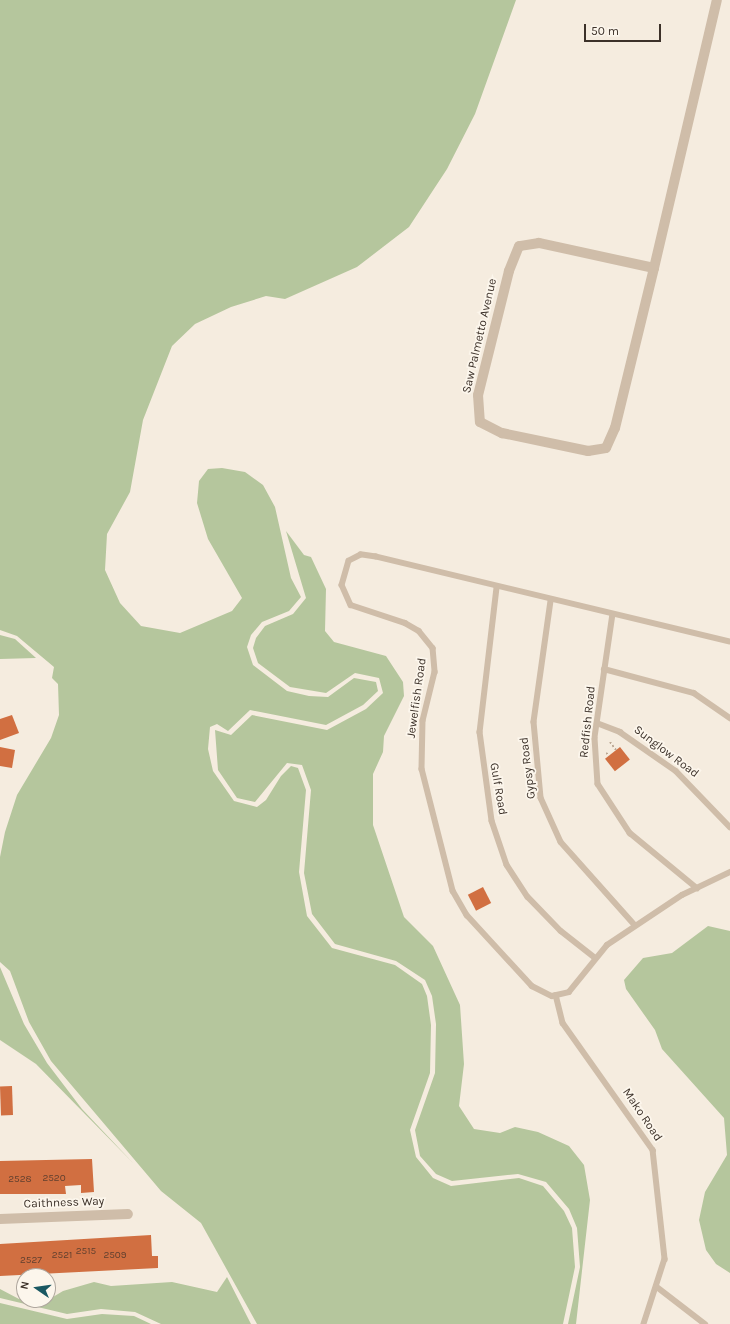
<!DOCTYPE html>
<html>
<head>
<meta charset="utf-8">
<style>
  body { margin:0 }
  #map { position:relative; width:730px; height:1324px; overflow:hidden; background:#f5ecdf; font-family:Karla,sans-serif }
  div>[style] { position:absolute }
  .green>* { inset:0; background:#b5c69d }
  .building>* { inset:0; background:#d16f41; transform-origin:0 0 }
  .path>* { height:2px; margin-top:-1px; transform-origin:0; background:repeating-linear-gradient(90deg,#bba793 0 2px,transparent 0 4px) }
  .lane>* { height:5.5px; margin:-2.75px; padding:0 2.75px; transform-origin:2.75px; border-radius:2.75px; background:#cfbda9 }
  .street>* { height:10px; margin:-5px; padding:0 5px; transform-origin:5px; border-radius:5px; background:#cfbda9 }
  span { translate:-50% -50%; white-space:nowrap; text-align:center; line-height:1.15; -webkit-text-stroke:3.5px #fcf6ec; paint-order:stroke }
  .number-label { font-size:10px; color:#61402f }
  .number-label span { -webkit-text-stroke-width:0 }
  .street-label { font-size:12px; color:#3c3129 }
  .north { position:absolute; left:16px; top:1268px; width:40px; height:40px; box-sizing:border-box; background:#fcf6ec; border:1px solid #afa79e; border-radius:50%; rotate:283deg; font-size:11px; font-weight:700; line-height:16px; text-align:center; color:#3c3129 }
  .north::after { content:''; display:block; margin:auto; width:14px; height:18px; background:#1a5862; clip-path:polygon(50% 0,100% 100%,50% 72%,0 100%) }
  .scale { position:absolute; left:584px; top:24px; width:77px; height:18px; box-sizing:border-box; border:2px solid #3c3129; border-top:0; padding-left:5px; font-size:12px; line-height:14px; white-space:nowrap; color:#3c3129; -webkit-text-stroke:3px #fcf6ec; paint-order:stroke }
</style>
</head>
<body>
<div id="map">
  <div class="green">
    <div style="clip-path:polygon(0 0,516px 0,475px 114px,447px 169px,409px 227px,357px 267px,285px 299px,266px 296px,231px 307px,195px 324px,172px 346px,143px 420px,130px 492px,107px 534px,105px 570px,120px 603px,141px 626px,180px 633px,232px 611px,242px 598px,208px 539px,197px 503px,199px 481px,208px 469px,222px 468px,245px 472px,263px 485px,275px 507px,291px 578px,301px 597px,289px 611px,262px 622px,251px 635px,247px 647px,253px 665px,287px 691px,309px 696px,328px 697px,354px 678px,376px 682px,378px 691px,363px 705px,326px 725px,250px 710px,228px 731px,217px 724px,210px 727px,208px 749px,213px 771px,234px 801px,257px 807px,266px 800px,281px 776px,291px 766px,298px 768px,306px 790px,299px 872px,307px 916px,332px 948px,395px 965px,422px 984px,427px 996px,431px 1025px,430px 1073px,410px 1130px,416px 1157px,433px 1178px,451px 1186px,519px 1178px,543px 1186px,564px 1211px,572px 1228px,575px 1267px,563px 1324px,257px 1324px,201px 1223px,161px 1191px,51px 1061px,29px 1022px,10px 971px,0 962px,0 857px,5px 832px,17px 795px,51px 738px,59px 715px,58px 684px,52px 678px,54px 667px,17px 636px,0 630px)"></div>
    <div style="clip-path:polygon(286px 531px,304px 555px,311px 557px,326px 589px,325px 631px,334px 642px,386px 656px,403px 682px,404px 696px,384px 736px,383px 752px,373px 774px,373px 825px,404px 917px,433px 946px,460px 1005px,464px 1064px,459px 1106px,474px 1129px,500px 1133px,515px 1127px,538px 1132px,569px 1146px,584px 1165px,590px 1200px,576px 1324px,568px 1324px,580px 1267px,577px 1228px,569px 1209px,546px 1182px,518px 1174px,452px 1181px,436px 1174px,420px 1156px,415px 1130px,435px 1073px,436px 1024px,432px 996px,425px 980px,396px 961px,335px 944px,312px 914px,304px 873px,311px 790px,302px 765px,287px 763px,255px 802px,237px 798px,218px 770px,215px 730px,231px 735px,252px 715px,327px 730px,366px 709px,383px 693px,379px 678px,355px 673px,326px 693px,290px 687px,258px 663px,253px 648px,256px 638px,265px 626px,293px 614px,306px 598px)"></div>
    <div style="clip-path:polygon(0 635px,15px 639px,36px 658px,0 659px)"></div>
    <div style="clip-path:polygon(708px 926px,730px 931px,730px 1273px,716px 1264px,706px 1250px,699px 1220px,705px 1192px,727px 1155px,724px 1118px,662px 1049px,655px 1030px,626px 989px,624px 980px,643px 958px,672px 953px)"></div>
    <div style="clip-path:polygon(0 967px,24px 1024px,47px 1063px,82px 1109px,134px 1164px,36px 1064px,0 1040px)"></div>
    <div style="clip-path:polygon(227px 1277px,251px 1324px,161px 1324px,135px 1312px,101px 1309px,67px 1314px,0 1298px,0 1289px,19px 1299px,48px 1300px,63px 1291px,94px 1282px,111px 1286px,172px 1282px,217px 1292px)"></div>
    <div style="clip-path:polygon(0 1303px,67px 1319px,102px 1314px,134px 1316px,151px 1324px,0 1324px)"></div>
  </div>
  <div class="building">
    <div style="clip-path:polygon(12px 715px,19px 733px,0 740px,0 719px)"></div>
    <div style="clip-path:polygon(0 747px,15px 750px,12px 768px,0 766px)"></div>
    <div style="left:620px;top:747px;width:16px;height:19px;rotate:52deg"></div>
    <div style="left:483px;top:887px;width:18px;height:17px;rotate:63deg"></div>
    <div style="left:12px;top:1086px;width:29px;height:12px;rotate:88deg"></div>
    <div style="clip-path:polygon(92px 1159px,94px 1192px,81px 1193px,81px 1185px,65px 1186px,66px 1194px,0 1194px,0 1161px)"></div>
    <div style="clip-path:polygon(151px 1235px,152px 1256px,158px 1256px,158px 1268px,0 1276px,0 1244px)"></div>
  </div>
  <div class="path">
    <div style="left:610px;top:742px;width:10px;rotate:53deg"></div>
    <div style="left:606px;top:753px;width:4px;rotate:34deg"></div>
  </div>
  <div class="lane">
    <div style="left:497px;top:588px;width:145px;rotate:96.7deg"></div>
    <div style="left:480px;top:732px;width:90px;rotate:82.3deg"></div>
    <div style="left:492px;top:821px;width:46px;rotate:71.2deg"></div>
    <div style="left:507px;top:865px;width:38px;rotate:57deg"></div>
    <div style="left:528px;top:897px;width:47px;rotate:45.9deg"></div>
    <div style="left:561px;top:931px;width:42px;rotate:38.2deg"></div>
    <div style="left:551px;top:601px;width:122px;rotate:98deg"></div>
    <div style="left:534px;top:722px;width:76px;rotate:84.7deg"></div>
    <div style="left:541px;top:798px;width:48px;rotate:65.6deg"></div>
    <div style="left:561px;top:842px;width:111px;rotate:48.3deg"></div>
    <div style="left:613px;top:614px;width:125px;rotate:98.3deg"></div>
    <div style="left:595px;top:738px;width:46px;rotate:86.3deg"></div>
    <div style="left:598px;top:784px;width:59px;rotate:56.9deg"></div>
    <div style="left:630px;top:833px;width:87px;rotate:39.4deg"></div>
    <div style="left:730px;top:642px;width:364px;rotate:-166.5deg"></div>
    <div style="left:376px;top:557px;width:15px;rotate:-172deg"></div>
    <div style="left:361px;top:555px;width:13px;rotate:153deg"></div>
    <div style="left:349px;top:561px;width:25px;rotate:106deg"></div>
    <div style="left:342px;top:585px;width:22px;rotate:66deg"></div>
    <div style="left:351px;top:605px;width:57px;rotate:18.4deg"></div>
    <div style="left:405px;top:623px;width:16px;rotate:30deg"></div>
    <div style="left:419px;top:631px;width:22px;rotate:51deg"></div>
    <div style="left:433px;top:648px;width:24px;rotate:85deg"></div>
    <div style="left:435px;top:672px;width:50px;rotate:103.8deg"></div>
    <div style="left:423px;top:721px;width:48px;rotate:91.2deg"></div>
    <div style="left:422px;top:769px;width:126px;rotate:75.7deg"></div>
    <div style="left:453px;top:891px;width:28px;rotate:60deg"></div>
    <div style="left:467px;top:915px;width:96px;rotate:47.5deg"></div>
    <div style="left:532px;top:986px;width:22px;rotate:27deg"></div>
    <div style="left:552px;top:996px;width:17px;rotate:-13deg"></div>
    <div style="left:569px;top:992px;width:60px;rotate:-51deg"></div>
    <div style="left:607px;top:945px;width:90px;rotate:-33.7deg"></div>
    <div style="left:682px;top:895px;width:53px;rotate:-25.6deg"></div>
    <div style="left:604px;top:669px;width:93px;rotate:14.9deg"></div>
    <div style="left:694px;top:693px;width:44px;rotate:34.8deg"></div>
    <div style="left:597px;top:723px;width:25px;rotate:21deg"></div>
    <div style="left:620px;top:732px;width:68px;rotate:34.9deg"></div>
    <div style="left:676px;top:771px;width:78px;rotate:46deg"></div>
    <div style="left:556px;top:995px;width:29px;rotate:76deg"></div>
    <div style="left:563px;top:1023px;width:156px;rotate:54.7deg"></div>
    <div style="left:653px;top:1150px;width:110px;rotate:83.7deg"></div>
    <div style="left:665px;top:1259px;width:68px;rotate:107.9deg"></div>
    <div style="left:657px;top:1287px;width:61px;rotate:37.6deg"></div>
  </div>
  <div class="street">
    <div style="left:654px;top:268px;width:118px;rotate:-167.7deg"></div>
    <div style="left:539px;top:243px;width:20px;rotate:171deg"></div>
    <div style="left:519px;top:246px;width:27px;rotate:112deg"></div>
    <div style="left:509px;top:271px;width:128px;rotate:104deg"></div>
    <div style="left:478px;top:395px;width:27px;rotate:86deg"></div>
    <div style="left:480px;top:422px;width:25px;rotate:27deg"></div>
    <div style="left:502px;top:433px;width:88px;rotate:11.8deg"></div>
    <div style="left:588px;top:451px;width:18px;rotate:-9deg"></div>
    <div style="left:606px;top:448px;width:22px;rotate:-66deg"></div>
    <div style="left:615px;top:428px;width:165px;rotate:-76.3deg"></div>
    <div style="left:654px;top:268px;width:275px;rotate:-76.8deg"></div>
    <div style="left:0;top:1219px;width:128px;rotate:-2.2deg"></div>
  </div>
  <div class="number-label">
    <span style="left:54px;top:1179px">2520</span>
    <span style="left:20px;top:1180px">2528</span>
    <span style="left:86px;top:1252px">2515</span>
    <span style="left:62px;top:1256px">2521</span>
    <span style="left:115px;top:1256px">2509</span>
    <span style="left:31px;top:1261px">2527</span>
  </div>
  <div class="street-label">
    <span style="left:480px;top:336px;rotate:-77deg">Saw Palmetto Avenue</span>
    <span style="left:417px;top:698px;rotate:-82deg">Jewelfish Road</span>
    <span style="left:588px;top:722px;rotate:-84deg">Redfish Road</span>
    <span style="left:666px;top:752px;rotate:37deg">Sunglow Road</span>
    <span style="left:528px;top:768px;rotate:-97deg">Gypsy Road</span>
    <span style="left:498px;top:789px;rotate:80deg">Gulf Road</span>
    <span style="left:642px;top:1115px;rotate:56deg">Mako Road</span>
    <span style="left:64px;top:1203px;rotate:-2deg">Caithness Way</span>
  </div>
  <div class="north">N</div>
  <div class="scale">50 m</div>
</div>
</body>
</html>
